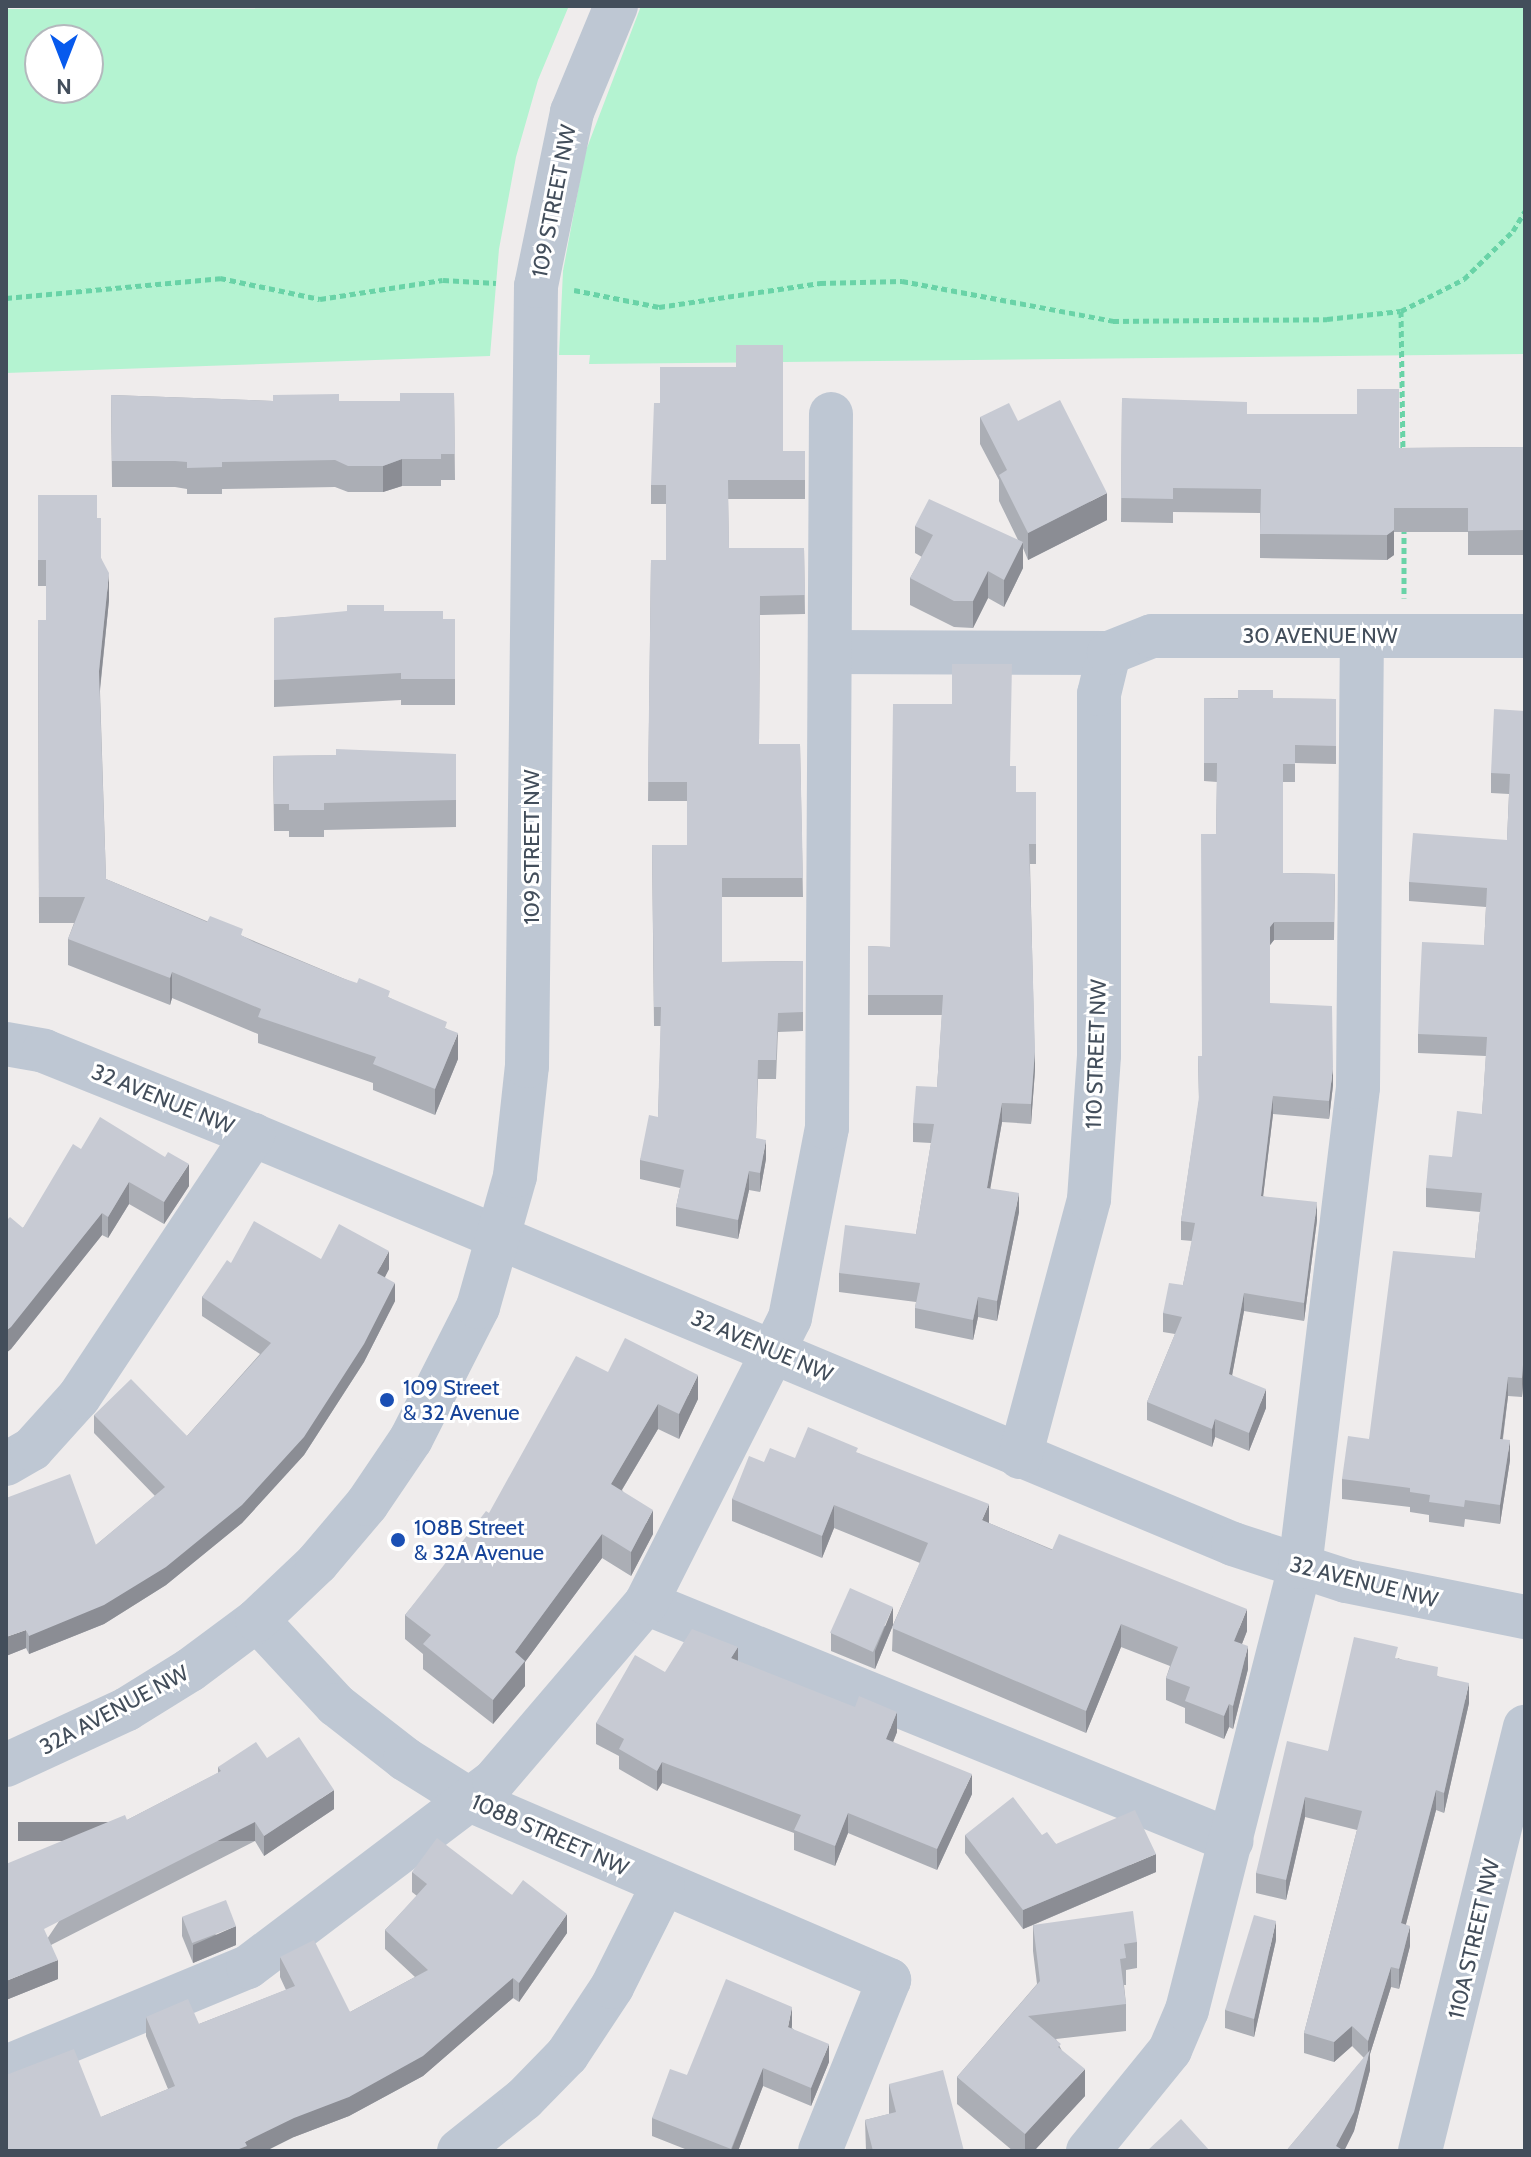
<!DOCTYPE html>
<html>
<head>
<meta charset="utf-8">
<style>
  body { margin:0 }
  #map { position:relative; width:1531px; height:2157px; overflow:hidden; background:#efecec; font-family:Cabin,sans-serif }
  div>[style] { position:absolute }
  .green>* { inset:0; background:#b4f3d1 }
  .path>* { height:5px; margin-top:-2.5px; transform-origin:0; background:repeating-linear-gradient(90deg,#69d3a7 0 6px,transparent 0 10px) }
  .minor>* { height:44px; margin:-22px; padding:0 22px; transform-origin:22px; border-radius:22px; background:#bec7d3 }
  .wall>* { inset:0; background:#abaeb5 }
  .shaded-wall>* { inset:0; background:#8b8d94; transform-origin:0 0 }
  .building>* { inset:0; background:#c7cad3; transform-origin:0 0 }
  .dots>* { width:22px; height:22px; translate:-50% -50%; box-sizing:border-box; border:4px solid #fff; border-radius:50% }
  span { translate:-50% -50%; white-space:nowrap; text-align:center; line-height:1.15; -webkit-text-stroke:6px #fff; paint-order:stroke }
  .street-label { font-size:22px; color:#434e5b }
  .transit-label { font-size:22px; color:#164399 }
  .left { translate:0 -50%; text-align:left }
  .frame { position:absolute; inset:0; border:8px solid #434e5b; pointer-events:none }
  .north { position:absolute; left:24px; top:24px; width:80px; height:80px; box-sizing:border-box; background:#fff; border:2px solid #b4b8bd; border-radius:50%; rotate:180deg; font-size:22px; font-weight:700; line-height:32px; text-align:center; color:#434e5b }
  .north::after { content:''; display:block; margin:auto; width:28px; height:36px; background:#075aed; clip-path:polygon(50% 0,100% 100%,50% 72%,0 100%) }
</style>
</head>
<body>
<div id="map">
  <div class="green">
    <div style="clip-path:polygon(641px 6px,1525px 6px,1525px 354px,589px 364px,590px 355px,559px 355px,563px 271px,585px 153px)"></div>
    <div style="clip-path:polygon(evenodd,568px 8px,538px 80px,516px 157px,499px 249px,490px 356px,6px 373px,6px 9px,568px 8px,40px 40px,88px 40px,88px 88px,40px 88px,40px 40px)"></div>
  </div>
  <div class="path">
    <div style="left:574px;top:290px;width:87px;rotate:11.3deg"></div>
    <div style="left:659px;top:307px;width:163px;rotate:-8.5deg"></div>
    <div style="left:820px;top:283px;width:82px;rotate:-1.4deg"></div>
    <div style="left:902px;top:281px;width:215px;rotate:10.7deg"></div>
    <div style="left:1113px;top:321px;width:214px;rotate:-0.5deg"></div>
    <div style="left:1327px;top:319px;width:74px;rotate:-6.2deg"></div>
    <div style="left:1401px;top:311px;width:71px;rotate:-26.9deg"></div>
    <div style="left:1464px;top:279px;width:69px;rotate:-44.4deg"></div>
    <div style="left:1513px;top:231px;width:23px;rotate:-59deg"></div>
    <div style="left:6px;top:298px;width:215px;rotate:-5.3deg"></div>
    <div style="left:220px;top:278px;width:102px;rotate:11.9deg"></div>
    <div style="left:320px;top:299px;width:124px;rotate:-8.8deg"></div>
    <div style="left:443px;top:280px;width:53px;rotate:3.2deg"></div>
    <div style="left:1401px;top:311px;width:143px;rotate:89.2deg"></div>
    <div style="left:1404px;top:528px;width:70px;rotate:90deg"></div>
  </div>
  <div class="minor">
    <div style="left:832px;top:652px;width:277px;rotate:0.2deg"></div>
    <div style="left:6px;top:1044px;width:39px;rotate:10deg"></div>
    <div style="left:44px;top:1051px;width:225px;rotate:21.9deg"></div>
    <div style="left:253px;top:1135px;width:1062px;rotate:22.65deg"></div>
    <div style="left:1233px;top:1544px;width:119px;rotate:18.1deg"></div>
    <div style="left:1346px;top:1581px;width:183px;rotate:11.4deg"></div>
    <div style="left:1020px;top:1457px;width:267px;rotate:-75deg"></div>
    <div style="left:1089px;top:1199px;width:144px;rotate:-86deg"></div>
    <div style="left:1099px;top:1055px;width:361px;rotate:-90deg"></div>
    <div style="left:1099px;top:694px;width:42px;rotate:-76.3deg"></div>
    <div style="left:1109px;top:653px;width:46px;rotate:-21.6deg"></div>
    <div style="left:1152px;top:636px;width:373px"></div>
    <div style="left:6px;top:1464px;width:30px;rotate:-30deg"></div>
    <div style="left:32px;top:1449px;width:70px;rotate:-47.9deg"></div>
    <div style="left:79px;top:1397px;width:315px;rotate:-56.4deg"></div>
    <div style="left:646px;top:1603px;width:632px;rotate:22.1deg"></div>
    <div style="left:257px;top:1620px;width:116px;rotate:47.1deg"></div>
    <div style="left:336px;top:1705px;width:88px;rotate:38deg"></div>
    <div style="left:405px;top:1759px;width:79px;rotate:32.1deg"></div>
    <div style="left:472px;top:1801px;width:454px;rotate:23.2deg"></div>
    <div style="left:889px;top:1980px;width:184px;rotate:112deg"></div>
    <div style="left:6px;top:1765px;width:133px;rotate:-24.8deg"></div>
    <div style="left:127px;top:1709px;width:74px;rotate:-31.8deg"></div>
    <div style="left:190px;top:1670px;width:84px;rotate:-36.7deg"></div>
    <div style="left:257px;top:1620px;width:83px;rotate:-43.5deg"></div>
    <div style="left:317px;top:1563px;width:77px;rotate:-49.7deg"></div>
    <div style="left:367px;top:1504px;width:78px;rotate:-55.9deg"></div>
    <div style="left:411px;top:1439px;width:148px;rotate:-63.1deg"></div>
    <div style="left:478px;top:1307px;width:136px;rotate:-74.2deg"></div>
    <div style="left:515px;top:1176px;width:111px;rotate:-83.8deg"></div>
    <div style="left:527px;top:1066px;width:780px;rotate:-89.34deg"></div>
    <div style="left:536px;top:286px;width:178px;rotate:-78.3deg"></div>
    <div style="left:572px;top:112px;width:115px;rotate:-67.5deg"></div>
    <div style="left:6px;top:2067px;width:262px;rotate:-22.5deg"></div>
    <div style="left:248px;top:1967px;width:308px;rotate:-37.1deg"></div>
    <div style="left:494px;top:1781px;width:234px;rotate:-49.5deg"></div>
    <div style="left:646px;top:1603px;width:319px;rotate:-63.2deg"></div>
    <div style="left:790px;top:1318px;width:194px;rotate:-79deg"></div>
    <div style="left:827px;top:1128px;width:714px;rotate:-89.68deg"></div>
    <div style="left:459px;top:2151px;width:83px;rotate:-38.7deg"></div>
    <div style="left:524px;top:2099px;width:62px;rotate:-45.7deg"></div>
    <div style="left:567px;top:2055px;width:82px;rotate:-56.5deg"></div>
    <div style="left:612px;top:1987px;width:114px;rotate:-63.4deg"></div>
    <div style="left:1088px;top:2151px;width:130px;rotate:-50.9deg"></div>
    <div style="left:1170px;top:2050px;width:43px;rotate:-67deg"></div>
    <div style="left:1187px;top:2010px;width:457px;rotate:-75.7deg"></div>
    <div style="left:1300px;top:1567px;width:483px;rotate:-83.1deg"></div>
    <div style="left:1358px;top:1087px;width:451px;rotate:-89.5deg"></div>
    <div style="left:1420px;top:2151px;width:437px;rotate:-76.1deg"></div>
  </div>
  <div class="wall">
    <div style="clip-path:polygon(454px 393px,455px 480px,441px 480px,441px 486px,402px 486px,383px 492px,348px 492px,335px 487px,222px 489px,222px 494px,187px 494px,187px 489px,175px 487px,112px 487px,111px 395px,273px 401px,400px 401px)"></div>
    <div style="clip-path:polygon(1122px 398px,1247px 414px,1399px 448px,1525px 447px,1525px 555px,1468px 555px,1468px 532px,1394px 532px,1394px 555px,1387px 560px,1260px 558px,1260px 513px,1173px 512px,1173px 523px,1121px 522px)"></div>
    <div style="clip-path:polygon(980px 417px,1018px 421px,1107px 520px,1028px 560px,1023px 548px,1023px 568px,1004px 607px,988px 598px,973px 628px,954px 627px,910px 605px,910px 578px,922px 557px,915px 553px,915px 526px,1018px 540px,999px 501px,999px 480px,980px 444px)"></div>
    <div style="clip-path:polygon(783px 451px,805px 451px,805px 499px,728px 499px,729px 548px,804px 548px,805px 614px,760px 615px,759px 744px,800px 744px,803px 897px,722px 897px,722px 962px,803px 961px,803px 1031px,778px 1032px,776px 1079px,758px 1079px,756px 1138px,766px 1159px,760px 1192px,749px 1190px,738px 1239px,676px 1226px,676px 1207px,680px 1188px,640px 1179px,640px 1160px,658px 1117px,661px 1026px,654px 1026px,652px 845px,687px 845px,687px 801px,648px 801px,651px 560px,666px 560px,666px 504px,651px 504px,651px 485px)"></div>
    <div style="clip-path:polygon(38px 495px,97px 518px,101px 558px,109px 600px,100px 691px,106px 879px,390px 998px,447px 1029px,458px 1059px,435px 1115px,373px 1090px,373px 1083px,258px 1043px,258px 1034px,172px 998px,170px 1005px,68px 965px,68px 939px,74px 923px,39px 923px,38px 620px,46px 620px,46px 586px,38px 586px)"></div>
    <div style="clip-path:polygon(384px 611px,443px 619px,455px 619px,455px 705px,401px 705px,401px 700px,274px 707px,274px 618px)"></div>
    <div style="clip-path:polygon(1204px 698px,1336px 699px,1336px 764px,1295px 763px,1295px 782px,1283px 782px,1283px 873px,1335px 874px,1334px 940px,1274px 940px,1270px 945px,1270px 1003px,1333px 1085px,1329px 1119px,1273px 1114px,1263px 1196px,1317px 1220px,1304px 1321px,1244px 1311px,1232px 1375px,1266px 1408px,1249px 1451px,1215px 1437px,1212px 1447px,1147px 1420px,1147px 1402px,1175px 1334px,1163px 1332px,1163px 1313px,1183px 1285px,1192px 1241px,1181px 1240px,1181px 1221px,1199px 1101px,1198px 1056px,1202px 1056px,1216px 834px,1217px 782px,1204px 781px)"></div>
    <div style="clip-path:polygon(1525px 711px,1525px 1357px,1522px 1397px,1508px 1396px,1503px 1439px,1510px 1460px,1500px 1524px,1465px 1519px,1464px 1527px,1429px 1522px,1429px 1515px,1410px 1512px,1410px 1507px,1342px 1499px,1342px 1479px,1369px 1439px,1475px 1258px,1480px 1212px,1426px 1207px,1426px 1188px,1452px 1157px,1482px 1114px,1486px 1056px,1418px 1053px,1418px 1034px,1484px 945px,1486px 907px,1409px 901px,1409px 882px,1507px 840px,1509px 794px,1491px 793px,1491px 773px)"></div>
    <div style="clip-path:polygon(456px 754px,456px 827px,324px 830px,324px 837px,289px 837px,289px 831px,274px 831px,273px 756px)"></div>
    <div style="clip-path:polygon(1011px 766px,1016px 792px,1036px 792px,1036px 864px,1030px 864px,1035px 1070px,1031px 1124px,1002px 1122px,990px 1188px,1019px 1212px,997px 1321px,978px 1317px,973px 1340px,915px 1328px,915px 1308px,916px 1302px,839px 1292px,839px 1273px,916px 1234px,931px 1143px,913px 1142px,913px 1123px,937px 1087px,942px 1015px,868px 1015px,868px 946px,890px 947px)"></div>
    <div style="clip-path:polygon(81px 1149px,189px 1186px,164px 1224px,129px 1204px,108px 1238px,102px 1235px,11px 1349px,6px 1353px,6px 1221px,23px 1228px)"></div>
    <div style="clip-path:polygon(321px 1259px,389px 1269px,385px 1277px,395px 1301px,364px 1362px,304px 1455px,242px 1523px,166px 1585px,104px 1624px,29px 1654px,26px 1648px,6px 1656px,96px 1545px,155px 1496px,94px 1433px,94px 1415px,187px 1436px,260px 1354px,202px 1316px,202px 1297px,231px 1263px)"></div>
    <div style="clip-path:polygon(608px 1372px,698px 1399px,679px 1439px,658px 1429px,622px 1490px,653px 1534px,631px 1576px,602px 1558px,525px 1662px,525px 1686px,493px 1724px,423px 1669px,423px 1654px,405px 1639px,405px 1615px)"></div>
    <div style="clip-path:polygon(858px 1453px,989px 1523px,1247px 1631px,1242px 1644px,1248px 1669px,1233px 1729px,1229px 1727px,1224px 1739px,1185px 1723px,1185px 1708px,1166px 1700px,1166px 1678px,1170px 1666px,1121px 1647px,1086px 1733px,892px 1651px,893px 1625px,875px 1669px,831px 1651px,831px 1633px,893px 1625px,920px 1563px,834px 1528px,822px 1558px,732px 1521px,732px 1499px,764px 1462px)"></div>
    <div style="clip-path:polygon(1398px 1658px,1438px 1676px,1469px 1703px,1444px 1813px,1436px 1810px,1406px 1924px,1410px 1946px,1399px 1989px,1391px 1987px,1370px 2054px,1370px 2070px,1354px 2131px,1344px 2151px,1286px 2151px,1364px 2058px,1352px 2046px,1334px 2062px,1304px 2053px,1304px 2033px,1357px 1830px,1305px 1817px,1286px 1900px,1256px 1893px,1256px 1873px,1328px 1751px)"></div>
    <div style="clip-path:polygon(738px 1661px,897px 1732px,893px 1742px,972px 1794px,937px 1870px,848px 1833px,835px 1866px,794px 1850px,794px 1833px,662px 1783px,657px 1791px,619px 1769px,619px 1756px,596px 1744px,596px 1723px,665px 1672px)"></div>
    <div style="clip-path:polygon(267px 1758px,334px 1809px,264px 1856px,255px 1841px,51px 1945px,58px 1979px,6px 2000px,127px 1820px,218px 1773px,218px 1767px)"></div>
    <div style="clip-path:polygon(965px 1835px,1042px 1835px,1056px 1844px,1156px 1872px,1033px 1925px,1137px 1942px,1137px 1968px,1126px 1970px,1126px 1985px,1124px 1985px,1126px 2004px,1126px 2031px,1056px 2039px,1085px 2096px,1034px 2151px,1013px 2151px,957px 2104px,957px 2077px,1037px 1984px,1033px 1951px,1033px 1925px,1023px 1929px,965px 1853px)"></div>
    <div style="clip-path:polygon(412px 1872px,512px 1895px,567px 1933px,519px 2002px,513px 1998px,423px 2076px,349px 2116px,294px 2137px,101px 2117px,168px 2089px,146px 2036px,146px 2017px,199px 2024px,286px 1990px,280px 1977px,280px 1957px,350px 2012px,415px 1977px,385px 1949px,385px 1930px,417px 1896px,412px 1892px)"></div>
    <div style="clip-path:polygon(182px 1917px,236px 1945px,193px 1963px,182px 1936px)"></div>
    <div style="clip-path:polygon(1276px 1940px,1254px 2037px,1225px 2028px,1225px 2010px)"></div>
    <div style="clip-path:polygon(792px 2025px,792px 2028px,829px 2062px,811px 2106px,763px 2086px,738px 2151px,690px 2151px,652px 2136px,652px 2118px,687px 2075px)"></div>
    <div style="clip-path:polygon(889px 2084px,964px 2151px,866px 2151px,865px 2120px,889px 2114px)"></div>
  </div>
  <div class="shaded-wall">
    <div style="clip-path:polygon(402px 459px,402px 486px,383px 492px,383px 466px)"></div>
    <div style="clip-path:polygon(1107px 493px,1107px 520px,1028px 560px,1028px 533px)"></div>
    <div style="clip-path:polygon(1394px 530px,1394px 555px,1387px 560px,1387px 535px)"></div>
    <div style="clip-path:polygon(1023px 542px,1023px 568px,1004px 607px,1004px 580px)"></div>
    <div style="clip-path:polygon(988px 571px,988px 598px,973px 628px,973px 601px)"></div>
    <div style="clip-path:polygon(109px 573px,109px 600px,99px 697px,99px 671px)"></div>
    <div style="clip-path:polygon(1274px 922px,1274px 940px,1270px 945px,1270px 927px)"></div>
    <div style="clip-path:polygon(172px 972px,172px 998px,170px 1005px,170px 978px)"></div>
    <div style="clip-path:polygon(458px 1033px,458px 1059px,435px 1115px,435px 1089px)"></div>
    <div style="clip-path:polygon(1035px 1050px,1035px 1070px,1031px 1124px,1031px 1104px)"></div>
    <div style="clip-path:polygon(1333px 1067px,1333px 1085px,1329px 1119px,1329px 1101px)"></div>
    <div style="clip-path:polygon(1273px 1096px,1273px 1114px,1261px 1214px,1261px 1196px)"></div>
    <div style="clip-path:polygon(1002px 1103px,1002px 1122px,987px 1207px,987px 1188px)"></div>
    <div style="clip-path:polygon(766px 1140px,766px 1159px,760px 1192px,760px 1173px)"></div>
    <div style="clip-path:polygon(189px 1164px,189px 1186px,164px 1224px,164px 1202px)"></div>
    <div style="clip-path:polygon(749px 1171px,749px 1190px,738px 1239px,738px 1220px)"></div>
    <div style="clip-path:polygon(129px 1182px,129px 1204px,108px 1238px,108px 1217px)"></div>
    <div style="clip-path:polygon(1019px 1193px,1019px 1212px,997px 1321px,997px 1301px)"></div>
    <div style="clip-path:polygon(1317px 1202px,1317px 1220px,1304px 1321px,1304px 1303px)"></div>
    <div style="clip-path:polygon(102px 1213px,102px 1235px,11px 1349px,6px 1353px,6px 1331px)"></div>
    <div style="clip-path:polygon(389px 1251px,389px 1269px,377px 1292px,377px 1273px)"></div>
    <div style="clip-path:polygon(395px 1283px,395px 1301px,364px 1362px,304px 1455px,242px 1523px,166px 1585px,104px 1624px,29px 1654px,29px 1636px)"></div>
    <div style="clip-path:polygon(1244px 1293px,1244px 1311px,1229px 1392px,1229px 1374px)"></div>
    <div style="clip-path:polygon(978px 1297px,978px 1317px,973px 1340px,973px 1320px)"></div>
    <div style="clip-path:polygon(1525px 1338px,1525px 1357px,1522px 1397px,1522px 1378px)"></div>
    <div style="clip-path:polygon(698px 1375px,698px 1399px,679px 1439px,679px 1414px)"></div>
    <div style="clip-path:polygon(1508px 1377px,1508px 1396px,1500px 1458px,1500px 1439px)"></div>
    <div style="clip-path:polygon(1266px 1389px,1266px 1408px,1249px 1451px,1249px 1433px)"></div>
    <div style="clip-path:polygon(658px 1404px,658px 1429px,611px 1508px,611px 1484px)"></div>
    <div style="clip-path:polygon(1215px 1419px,1215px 1437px,1212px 1447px,1212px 1429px)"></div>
    <div style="clip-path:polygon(1510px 1440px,1510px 1460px,1500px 1524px,1500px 1505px)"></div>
    <div style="clip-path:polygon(989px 1504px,989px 1527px,982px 1520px)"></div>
    <div style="clip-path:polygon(834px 1505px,834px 1528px,822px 1558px,822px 1536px)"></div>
    <div style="clip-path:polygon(653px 1510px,653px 1534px,631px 1576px,631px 1552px)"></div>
    <div style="clip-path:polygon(602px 1534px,602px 1558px,525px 1662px,525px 1686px,493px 1724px,493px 1700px,515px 1652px)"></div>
    <div style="clip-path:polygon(893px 1607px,893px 1625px,875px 1669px,875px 1651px)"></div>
    <div style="clip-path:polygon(1247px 1609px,1247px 1631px,1234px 1664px,1234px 1641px)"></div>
    <div style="clip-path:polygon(1121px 1624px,1121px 1647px,1086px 1733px,1086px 1711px)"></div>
    <div style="clip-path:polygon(26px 1630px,26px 1648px,6px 1656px,6px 1637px)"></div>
    <div style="clip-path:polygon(1248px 1646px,1248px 1669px,1233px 1729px,1233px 1706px)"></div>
    <div style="clip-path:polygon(738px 1647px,738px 1667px,731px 1658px)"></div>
    <div style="clip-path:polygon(1469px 1683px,1469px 1703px,1444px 1813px,1444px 1793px)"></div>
    <div style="clip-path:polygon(1229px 1704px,1229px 1727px,1224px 1739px,1224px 1716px)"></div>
    <div style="clip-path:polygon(897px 1712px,897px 1732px,886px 1760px,886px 1739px)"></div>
    <div style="clip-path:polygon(662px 1762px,662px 1783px,657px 1791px,657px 1771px)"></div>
    <div style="clip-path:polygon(972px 1774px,972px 1794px,937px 1870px,937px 1849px)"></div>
    <div style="clip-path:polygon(334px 1790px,334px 1809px,264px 1856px,264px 1836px)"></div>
    <div style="clip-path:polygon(1436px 1790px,1436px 1810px,1401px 1943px,1401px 1923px)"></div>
    <div style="clip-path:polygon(1305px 1797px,1305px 1817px,1286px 1900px,1286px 1880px)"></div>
    <div style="clip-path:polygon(848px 1813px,848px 1833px,835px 1866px,835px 1846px)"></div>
    <div style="left:255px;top:1822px;width:19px;height:237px;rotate:90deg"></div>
    <div style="clip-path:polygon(1156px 1854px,1156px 1872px,1023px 1929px,1023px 1910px)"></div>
    <div style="clip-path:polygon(567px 1914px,567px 1933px,519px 2002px,519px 1983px)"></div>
    <div style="clip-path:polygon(1276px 1921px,1276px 1940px,1254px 2037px,1254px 2019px)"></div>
    <div style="clip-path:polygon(236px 1926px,236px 1945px,193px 1963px,193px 1945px)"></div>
    <div style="clip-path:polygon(1410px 1926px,1410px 1946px,1399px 1989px,1399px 1969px)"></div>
    <div style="clip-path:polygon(58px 1960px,58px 1979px,6px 2000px,6px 1981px)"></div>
    <div style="clip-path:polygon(1391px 1967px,1391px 1987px,1370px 2054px,1370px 2070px,1354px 2131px,1344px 2151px,1336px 2151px,1336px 2146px,1368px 2059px,1368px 2041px)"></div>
    <div style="clip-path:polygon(513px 1978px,513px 1998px,423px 2076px,349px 2116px,294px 2137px,266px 2151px,234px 2151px,245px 2142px)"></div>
    <div style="clip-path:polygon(792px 2007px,792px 2025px,788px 2045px,788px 2027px)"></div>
    <div style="clip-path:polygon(1352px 2026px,1352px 2046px,1334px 2062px,1334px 2042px)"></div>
    <div style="clip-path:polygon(829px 2044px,829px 2062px,811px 2106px,811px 2088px)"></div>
    <div style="clip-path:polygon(763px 2068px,763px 2086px,738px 2151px,731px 2151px)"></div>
    <div style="clip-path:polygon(1085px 2069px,1085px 2096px,1034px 2151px,1025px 2151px,1025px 2134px)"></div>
  </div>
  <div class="building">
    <div style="clip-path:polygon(736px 345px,783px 345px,783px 451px,805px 451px,805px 480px,728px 480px,729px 548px,804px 548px,805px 595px,760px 596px,759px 744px,800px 744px,803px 878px,722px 878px,722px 962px,803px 961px,803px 1012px,778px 1013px,776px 1060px,758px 1060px,756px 1138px,766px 1140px,760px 1173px,749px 1171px,738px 1220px,676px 1207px,684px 1170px,640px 1160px,649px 1115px,658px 1117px,661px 1007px,654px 1007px,652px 845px,687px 845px,687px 782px,648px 782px,651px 560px,666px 560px,666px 485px,651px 485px,654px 403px,660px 403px,660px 367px,736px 367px)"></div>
    <div style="clip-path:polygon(1357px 389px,1399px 389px,1399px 448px,1525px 447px,1525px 530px,1468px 531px,1468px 508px,1394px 508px,1394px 530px,1387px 535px,1260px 534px,1261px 489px,1173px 488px,1173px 499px,1121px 498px,1122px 398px,1247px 402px,1247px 414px,1357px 414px)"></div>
    <div style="clip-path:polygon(400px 393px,454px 393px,455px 454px,441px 454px,441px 459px,402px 459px,383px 466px,348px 466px,335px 460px,222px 462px,222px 467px,187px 468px,187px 462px,175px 461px,112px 461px,111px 395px,273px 401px,273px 395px,339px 394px,339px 401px,400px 401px)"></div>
    <div style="clip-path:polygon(1060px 400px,1107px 493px,1028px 533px,999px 475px,1007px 470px,980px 417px,1009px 403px,1018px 421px)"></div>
    <div style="clip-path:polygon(38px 495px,97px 495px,97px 518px,101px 518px,101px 558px,109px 573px,99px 671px,106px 879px,207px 922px,210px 916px,243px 929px,241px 935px,254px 942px,342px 978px,357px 983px,359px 978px,390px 991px,388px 997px,447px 1022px,445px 1028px,458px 1033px,435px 1089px,373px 1064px,376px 1057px,258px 1017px,261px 1009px,172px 972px,170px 978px,68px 939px,85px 897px,39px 897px,38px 620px,46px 620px,46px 560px,38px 560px)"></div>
    <div style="clip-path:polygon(929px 499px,1023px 542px,1004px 580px,988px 571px,973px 601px,954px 601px,910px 578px,933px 535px,915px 526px)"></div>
    <div style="clip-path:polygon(347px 605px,384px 605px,384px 611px,443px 611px,443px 619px,455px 619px,455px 679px,401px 679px,401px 673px,274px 680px,274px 618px,347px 611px)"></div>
    <div style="clip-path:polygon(952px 664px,1012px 664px,1010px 766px,1016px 766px,1016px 792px,1036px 792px,1036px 844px,1029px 844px,1035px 1050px,1031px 1104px,1002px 1103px,987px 1188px,1019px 1193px,997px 1301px,978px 1297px,973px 1320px,915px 1308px,920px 1283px,839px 1273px,845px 1225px,916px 1234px,934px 1124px,913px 1123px,916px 1086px,937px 1087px,943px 995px,868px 995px,868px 946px,890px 947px,893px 704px,952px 704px)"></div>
    <div style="clip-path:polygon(1238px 690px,1273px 690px,1273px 698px,1336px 699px,1336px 746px,1295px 745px,1295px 764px,1283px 764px,1283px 873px,1335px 874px,1334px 922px,1274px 922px,1270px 927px,1270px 1003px,1332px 1006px,1333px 1067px,1329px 1101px,1273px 1096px,1261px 1196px,1317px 1202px,1304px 1303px,1244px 1293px,1229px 1374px,1266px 1389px,1249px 1433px,1215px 1419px,1212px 1429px,1147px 1402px,1182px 1317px,1163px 1313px,1169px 1283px,1183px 1285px,1195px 1223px,1181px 1221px,1199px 1097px,1198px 1056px,1202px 1056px,1201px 834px,1216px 834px,1217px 763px,1204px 763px,1204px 698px,1238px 699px)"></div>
    <div style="clip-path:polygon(1494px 709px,1525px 711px,1525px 1338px,1522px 1378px,1508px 1377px,1500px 1439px,1510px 1440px,1500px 1505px,1465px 1500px,1464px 1507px,1429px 1502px,1430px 1495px,1410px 1492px,1410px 1488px,1342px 1479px,1348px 1436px,1369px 1439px,1393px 1251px,1475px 1258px,1482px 1193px,1426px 1188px,1429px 1155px,1452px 1157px,1457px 1111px,1482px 1114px,1487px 1037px,1418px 1034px,1420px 984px,1422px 942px,1484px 945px,1487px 888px,1409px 882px,1413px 833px,1507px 840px,1510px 774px,1491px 773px)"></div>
    <div style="clip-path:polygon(336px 749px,456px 754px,456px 800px,324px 803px,324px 810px,289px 810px,289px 804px,274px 804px,273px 756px,336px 755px)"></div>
    <div style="clip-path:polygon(100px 1117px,165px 1157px,168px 1152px,189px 1164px,164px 1202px,129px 1182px,108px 1217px,102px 1213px,11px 1327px,6px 1331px,6px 1221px,10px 1217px,23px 1228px,73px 1144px,81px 1149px)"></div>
    <div style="clip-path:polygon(254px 1221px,321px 1259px,339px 1224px,389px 1251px,377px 1273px,395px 1283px,364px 1344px,304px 1437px,242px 1505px,166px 1567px,104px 1605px,29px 1636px,26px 1630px,6px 1637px,6px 1498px,70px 1474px,96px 1545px,165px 1487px,94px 1415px,131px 1379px,187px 1436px,271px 1343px,202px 1297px,227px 1260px,231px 1263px)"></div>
    <div style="clip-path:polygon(625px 1338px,698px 1375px,679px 1414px,658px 1404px,611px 1484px,653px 1510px,631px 1552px,602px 1534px,515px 1652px,525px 1661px,493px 1700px,423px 1644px,431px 1635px,405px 1615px,486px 1511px,489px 1513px,576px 1356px,608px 1372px)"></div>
    <div style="clip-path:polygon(808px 1427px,858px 1448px,856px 1452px,989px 1504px,982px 1520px,1052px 1550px,1059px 1534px,1247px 1609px,1234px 1641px,1248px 1646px,1233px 1706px,1229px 1704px,1224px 1716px,1185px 1701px,1190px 1687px,1166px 1678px,1178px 1647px,1121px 1624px,1086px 1711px,892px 1628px,928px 1543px,834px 1505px,822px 1536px,732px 1499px,749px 1456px,764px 1462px,770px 1448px,795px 1458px)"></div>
    <div style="left:850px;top:1588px;width:47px;height:49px;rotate:24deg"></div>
    <div style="clip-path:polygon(692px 1629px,738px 1647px,731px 1658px,855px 1707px,859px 1696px,897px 1712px,886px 1739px,972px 1774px,937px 1849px,848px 1813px,835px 1846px,794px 1830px,801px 1815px,662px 1762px,657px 1771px,619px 1749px,624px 1739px,596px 1723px,635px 1655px,665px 1672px)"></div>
    <div style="clip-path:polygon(1354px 1637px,1398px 1647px,1395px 1658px,1438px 1667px,1437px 1676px,1469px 1683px,1444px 1793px,1436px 1790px,1401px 1923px,1410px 1926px,1399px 1969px,1391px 1967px,1368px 2041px,1352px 2026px,1334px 2042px,1304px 2033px,1362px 1811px,1305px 1797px,1286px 1880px,1256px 1873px,1287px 1741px,1328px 1751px)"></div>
    <div style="clip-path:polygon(299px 1737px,334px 1790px,264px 1836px,255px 1822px,44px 1929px,58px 1960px,6px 1981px,6px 1864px,125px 1815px,127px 1820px,221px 1771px,218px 1767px,256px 1742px,267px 1758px)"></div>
    <div style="clip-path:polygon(1013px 1797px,1042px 1835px,1047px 1832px,1056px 1844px,1135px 1810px,1156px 1854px,1023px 1910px,965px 1835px)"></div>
    <div style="clip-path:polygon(437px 1838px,512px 1895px,523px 1880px,567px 1914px,519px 1983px,513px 1978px,423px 2056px,349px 2097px,294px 2118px,245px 2142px,247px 2146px,234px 2151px,6px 2151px,6px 2075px,74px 2049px,101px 2117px,175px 2086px,146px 2017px,188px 1999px,199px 2024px,295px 1986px,280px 1957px,314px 1940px,350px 2012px,428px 1970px,385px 1930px,427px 1884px,412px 1872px)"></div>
    <div style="left:226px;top:1900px;width:28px;height:47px;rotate:69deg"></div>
    <div style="clip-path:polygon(1133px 1911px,1137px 1942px,1124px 1944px,1126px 1958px,1120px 1959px,1126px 2004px,1028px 2016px,1061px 2044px,1058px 2047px,1085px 2069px,1025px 2134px,957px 2077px,1040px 1981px,1033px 1925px)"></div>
    <div style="clip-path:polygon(1254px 1915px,1276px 1921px,1254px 2019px,1225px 2010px)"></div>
    <div style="clip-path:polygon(726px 1979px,792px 2007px,788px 2027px,829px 2044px,811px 2088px,763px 2068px,731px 2149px,652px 2118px,670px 2069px,687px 2075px)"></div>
    <div style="clip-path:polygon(1370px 2050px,1354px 2112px,1336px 2146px,1341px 2149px,1340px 2151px,1286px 2151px)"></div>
    <div style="clip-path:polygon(943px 2070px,964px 2151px,873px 2151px,865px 2120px,896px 2112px,889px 2084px)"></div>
    <div style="clip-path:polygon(1181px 2119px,1210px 2151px,1147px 2151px)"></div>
  </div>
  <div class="dots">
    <div style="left:387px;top:1400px;background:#1a4fb4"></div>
    <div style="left:398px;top:1540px;background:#1a4fb4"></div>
  </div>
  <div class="street-label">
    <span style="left:554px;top:201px;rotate:-79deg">109 STREET NW</span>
    <span style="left:1320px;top:636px">30 AVENUE NW</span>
    <span style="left:532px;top:847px;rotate:-90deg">109 STREET NW</span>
    <span style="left:1096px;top:1054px;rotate:-88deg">110 STREET NW</span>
    <span style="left:163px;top:1099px;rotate:22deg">32 AVENUE NW</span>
    <span style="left:762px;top:1346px;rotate:23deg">32 AVENUE NW</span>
    <span style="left:1364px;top:1582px;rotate:14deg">32 AVENUE NW</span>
    <span style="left:114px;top:1710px;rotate:-28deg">32A AVENUE NW</span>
    <span style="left:550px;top:1835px;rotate:24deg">108B STREET NW</span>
    <span style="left:1474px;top:1939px;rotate:-77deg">110A STREET NW</span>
  </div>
  <div class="transit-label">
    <span class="left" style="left:403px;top:1400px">109 Street<br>&amp; 32 Avenue</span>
    <span class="left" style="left:414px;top:1540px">108B Street<br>&amp; 32A Avenue</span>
  </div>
  <div class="frame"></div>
  <div class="north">N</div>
</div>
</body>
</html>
